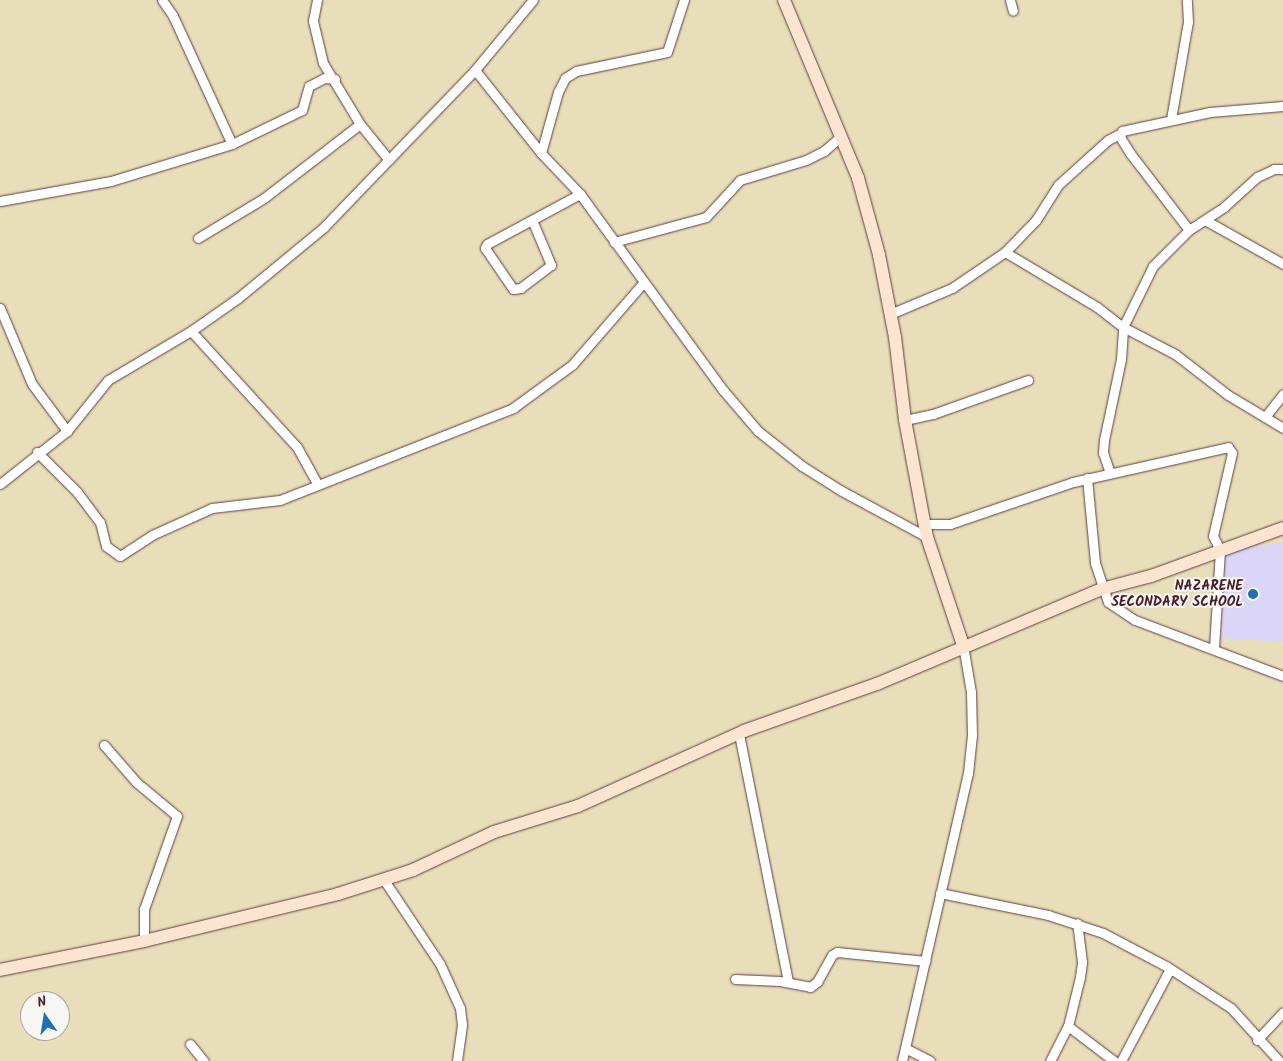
<!DOCTYPE html>
<html>
<head>
<meta charset="utf-8">
<style>
  body { margin:0 }
  #map { position:relative; width:1283px; height:1061px; overflow:hidden; background:#e8deba; font-family:Kalam,sans-serif }
  div>[style] { position:absolute }
  .built>* { inset:0; background:#dbd6f7 }
  .roads { filter:drop-shadow(0 0 1px #623c40) drop-shadow(0 0 1px #623c40) }
  .street>* { height:9px; margin:-4.5px; padding:0 4.5px; transform-origin:4.5px; border-radius:4.5px; background:#fff }
  .secondary>* { height:12px; margin:-6px; padding:0 6px; transform-origin:6px; border-radius:6px; background:#fce5d0 }
  .dots>* { width:14px; height:14px; translate:-50% -50%; box-sizing:border-box; border:2px solid #f6f6f2; border-radius:50% }
  span { translate:-50% -50%; white-space:nowrap; text-align:center; line-height:1.15; -webkit-text-stroke:4px #f6f6f2; paint-order:stroke }
  .poi-label { font-size:14px; color:#4a1f2b; font-weight:700 }
  .right { translate:-100% -50%; text-align:right }
  .north { position:absolute; left:20px; top:991px; width:50px; height:50px; box-sizing:border-box; background:#f6f6f2; border:1px solid #b1a0a2; border-radius:50%; rotate:347deg; font-size:14px; font-weight:700; line-height:20px; text-align:center; color:#4a1f2b }
  .north::after { content:''; display:block; margin:auto; width:18px; height:22px; background:#1f6fb2; clip-path:polygon(50% 0,100% 100%,50% 72%,0 100%) }
</style>
</head>
<body>
<div id="map">
  <div class="built">
    <div style="clip-path:polygon(1283px 542px,1283px 642px,1220px 638px,1226px 551px)"></div>
  </div>
  <div class="roads">
    <div class="street">
      <div style="left:162px;top:0;width:19px;rotate:55deg"></div>
      <div style="left:173px;top:16px;width:141px;rotate:65.3deg"></div>
      <div style="left:317px;top:0;width:21px;rotate:101deg"></div>
      <div style="left:313px;top:21px;width:43px;rotate:76.6deg"></div>
      <div style="left:323px;top:63px;width:71px;rotate:58.8deg"></div>
      <div style="left:360px;top:124px;width:46px;rotate:51.1deg"></div>
      <div style="left:1010px;top:0;width:11px;rotate:75deg"></div>
      <div style="left:475px;top:70px;width:106px;rotate:51.5deg"></div>
      <div style="left:541px;top:153px;width:57px;rotate:46.4deg"></div>
      <div style="left:580px;top:194px;width:243px;rotate:53.9deg"></div>
      <div style="left:723px;top:390px;width:54px;rotate:49.5deg"></div>
      <div style="left:758px;top:431px;width:56px;rotate:38.5deg"></div>
      <div style="left:802px;top:466px;width:45px;rotate:32.3deg"></div>
      <div style="left:840px;top:490px;width:99px;rotate:28.4deg"></div>
      <div style="left:1171px;top:119px;width:98px;rotate:-80.1deg"></div>
      <div style="left:1188px;top:22px;width:22px;rotate:-93deg"></div>
      <div style="left:541px;top:153px;width:63px;rotate:-74.4deg"></div>
      <div style="left:558px;top:92px;width:16px;rotate:-63deg"></div>
      <div style="left:565px;top:78px;width:13px;rotate:-32deg"></div>
      <div style="left:576px;top:71px;width:93px;rotate:-11.8deg"></div>
      <div style="left:667px;top:52px;width:55px;rotate:-71.9deg"></div>
      <div style="left:0;top:201px;width:113px;rotate:-10.2deg"></div>
      <div style="left:111px;top:181px;width:127px;rotate:-17deg"></div>
      <div style="left:232px;top:144px;width:78px;rotate:-25.9deg"></div>
      <div style="left:302px;top:110px;width:25px;rotate:-74deg"></div>
      <div style="left:309px;top:86px;width:18px;rotate:-27deg"></div>
      <div style="left:325px;top:78px;width:10px;rotate:6deg"></div>
      <div style="left:532px;top:220px;width:49px;rotate:67.1deg"></div>
      <div style="left:551px;top:265px;width:38px;rotate:143deg"></div>
      <div style="left:521px;top:288px;width:8px;rotate:173deg"></div>
      <div style="left:513px;top:289px;width:50px;rotate:-124.3deg"></div>
      <div style="left:485px;top:248px;width:4px;rotate:-63deg"></div>
      <div style="left:487px;top:244px;width:106px;rotate:-28.3deg"></div>
      <div style="left:1205px;top:220px;width:90px;rotate:29.4deg"></div>
      <div style="left:1189px;top:230px;width:97px;rotate:-127.5deg"></div>
      <div style="left:1130px;top:153px;width:19px;rotate:-122deg"></div>
      <div style="left:1120px;top:137px;width:6px;rotate:-72deg"></div>
      <div style="left:1122px;top:131px;width:90px;rotate:-12.2deg"></div>
      <div style="left:1210px;top:112px;width:73px;rotate:-4.7deg"></div>
      <div style="left:198px;top:238px;width:77px;rotate:-31.2deg"></div>
      <div style="left:264px;top:198px;width:121px;rotate:-37.6deg"></div>
      <div style="left:614px;top:242px;width:95px;rotate:-15.2deg"></div>
      <div style="left:706px;top:217px;width:50px;rotate:-47.4deg"></div>
      <div style="left:740px;top:180px;width:69px;rotate:-16.9deg"></div>
      <div style="left:806px;top:160px;width:20px;rotate:-27deg"></div>
      <div style="left:824px;top:151px;width:21px;rotate:-41deg"></div>
      <div style="left:1005px;top:252px;width:107px;rotate:30.9deg"></div>
      <div style="left:1097px;top:307px;width:33px;rotate:38deg"></div>
      <div style="left:1123px;top:327px;width:59px;rotate:27.4deg"></div>
      <div style="left:1175px;top:354px;width:67px;rotate:37.7deg"></div>
      <div style="left:1228px;top:395px;width:64px;rotate:31deg"></div>
      <div style="left:0;top:308px;width:82px;rotate:67.2deg"></div>
      <div style="left:32px;top:384px;width:59px;rotate:53.3deg"></div>
      <div style="left:890px;top:314px;width:67px;rotate:-22.8deg"></div>
      <div style="left:952px;top:288px;width:64px;rotate:-34.2deg"></div>
      <div style="left:1005px;top:252px;width:45px;rotate:-45.9deg"></div>
      <div style="left:1036px;top:220px;width:41px;rotate:-57.8deg"></div>
      <div style="left:1058px;top:185px;width:67px;rotate:-42deg"></div>
      <div style="left:1108px;top:140px;width:15px;rotate:-28deg"></div>
      <div style="left:191px;top:331px;width:157px;rotate:47.6deg"></div>
      <div style="left:297px;top:447px;width:43px;rotate:61.1deg"></div>
      <div style="left:1265px;top:417px;width:29px;rotate:-52deg"></div>
      <div style="left:905px;top:420px;width:29px;rotate:-12deg"></div>
      <div style="left:933px;top:414px;width:101px;rotate:-19.7deg"></div>
      <div style="left:37px;top:452px;width:57px;rotate:45deg"></div>
      <div style="left:77px;top:492px;width:38px;rotate:53deg"></div>
      <div style="left:100px;top:522px;width:25px;rotate:76deg"></div>
      <div style="left:106px;top:546px;width:17px;rotate:36deg"></div>
      <div style="left:120px;top:556px;width:38px;rotate:-33deg"></div>
      <div style="left:152px;top:535px;width:66px;rotate:-24.2deg"></div>
      <div style="left:212px;top:508px;width:68px;rotate:-6.7deg"></div>
      <div style="left:280px;top:500px;width:251px;rotate:-21.5deg"></div>
      <div style="left:513px;top:408px;width:73px;rotate:-36.1deg"></div>
      <div style="left:572px;top:365px;width:108px;rotate:-49.1deg"></div>
      <div style="left:1110px;top:473px;width:21px;rotate:-109deg"></div>
      <div style="left:1103px;top:453px;width:13px;rotate:-86deg"></div>
      <div style="left:1104px;top:440px;width:83px;rotate:-78.1deg"></div>
      <div style="left:1121px;top:359px;width:32px;rotate:-86deg"></div>
      <div style="left:1123px;top:327px;width:68px;rotate:-63.8deg"></div>
      <div style="left:1153px;top:266px;width:51px;rotate:-45deg"></div>
      <div style="left:1189px;top:230px;width:42px;rotate:-33.3deg"></div>
      <div style="left:1224px;top:207px;width:45px;rotate:-42.3deg"></div>
      <div style="left:1257px;top:177px;width:19px;rotate:-25deg"></div>
      <div style="left:1274px;top:169px;width:9px"></div>
      <div style="left:1087px;top:478px;width:85px;rotate:84.6deg"></div>
      <div style="left:1095px;top:563px;width:41px;rotate:71.6deg"></div>
      <div style="left:1108px;top:602px;width:32px;rotate:34deg"></div>
      <div style="left:1135px;top:620px;width:158px;rotate:20.7deg"></div>
      <div style="left:0;top:484px;width:85px;rotate:-38.3deg"></div>
      <div style="left:67px;top:431px;width:65px;rotate:-51.2deg"></div>
      <div style="left:108px;top:380px;width:96px;rotate:-30.6deg"></div>
      <div style="left:191px;top:331px;width:57px;rotate:-35.1deg"></div>
      <div style="left:238px;top:298px;width:112px;rotate:-39.5deg"></div>
      <div style="left:324px;top:227px;width:218px;rotate:-46.1deg"></div>
      <div style="left:475px;top:70px;width:91px;rotate:-50.4deg"></div>
      <div style="left:926px;top:524px;width:24px"></div>
      <div style="left:950px;top:524px;width:130px;rotate:-18.9deg"></div>
      <div style="left:1073px;top:482px;width:159px;rotate:-12.7deg"></div>
      <div style="left:1228px;top:447px;width:7px;rotate:56deg"></div>
      <div style="left:1232px;top:453px;width:85px;rotate:102.9deg"></div>
      <div style="left:1213px;top:536px;width:16px;rotate:63deg"></div>
      <div style="left:1220px;top:550px;width:99px;rotate:93.5deg"></div>
      <div style="left:739px;top:734px;width:253px;rotate:78.8deg"></div>
      <div style="left:104px;top:745px;width:49px;rotate:49.1deg"></div>
      <div style="left:136px;top:782px;width:53px;rotate:39.7deg"></div>
      <div style="left:177px;top:816px;width:99px;rotate:109.5deg"></div>
      <div style="left:144px;top:909px;width:32px;rotate:90deg"></div>
      <div style="left:384px;top:880px;width:101px;rotate:56.3deg"></div>
      <div style="left:440px;top:964px;width:48px;rotate:65.6deg"></div>
      <div style="left:460px;top:1008px;width:17px;rotate:83deg"></div>
      <div style="left:462px;top:1025px;width:36px;rotate:98deg"></div>
      <div style="left:940px;top:893px;width:110px;rotate:11.5deg"></div>
      <div style="left:1048px;top:915px;width:58px;rotate:18.1deg"></div>
      <div style="left:1103px;top:933px;width:71px;rotate:27.6deg"></div>
      <div style="left:1166px;top:966px;width:77px;rotate:32.9deg"></div>
      <div style="left:1231px;top:1008px;width:72px;rotate:47.8deg"></div>
      <div style="left:735px;top:979px;width:45px;rotate:2.5deg"></div>
      <div style="left:780px;top:981px;width:31px;rotate:11deg"></div>
      <div style="left:810px;top:987px;width:9px;rotate:-36deg"></div>
      <div style="left:817px;top:982px;width:31px;rotate:-61deg"></div>
      <div style="left:832px;top:955px;width:6px;rotate:-31deg"></div>
      <div style="left:837px;top:952px;width:89px;rotate:5.8deg"></div>
      <div style="left:1068px;top:1026px;width:58px;rotate:37.3deg"></div>
      <div style="left:1257px;top:1040px;width:38px;rotate:-47deg"></div>
      <div style="left:190px;top:1044px;width:22px;rotate:51deg"></div>
      <div style="left:905px;top:1048px;width:28px;rotate:27deg"></div>
      <div style="left:902px;top:1061px;width:295px;rotate:-77.1deg"></div>
      <div style="left:968px;top:773px;width:37px;rotate:-84deg"></div>
      <div style="left:972px;top:736px;width:44px;rotate:-91.3deg"></div>
      <div style="left:971px;top:692px;width:48px;rotate:-99.7deg"></div>
      <div style="left:1050px;top:1061px;width:39px;rotate:-63deg"></div>
      <div style="left:1068px;top:1026px;width:50px;rotate:-76.2deg"></div>
      <div style="left:1080px;top:977px;width:15px;rotate:-82deg"></div>
      <div style="left:1082px;top:962px;width:39px;rotate:-97deg"></div>
      <div style="left:1121px;top:1061px;width:104px;rotate:-62deg"></div>
    </div>
    <div class="secondary">
      <div style="left:784px;top:0;width:193px;rotate:67.4deg"></div>
      <div style="left:858px;top:178px;width:80px;rotate:74.7deg"></div>
      <div style="left:879px;top:255px;width:84px;rotate:79deg"></div>
      <div style="left:895px;top:337px;width:84px;rotate:83.1deg"></div>
      <div style="left:905px;top:420px;width:119px;rotate:79.4deg"></div>
      <div style="left:927px;top:537px;width:114px;rotate:71.6deg"></div>
      <div style="left:0;top:970px;width:147px;rotate:-11.4deg"></div>
      <div style="left:144px;top:941px;width:200px;rotate:-13.6deg"></div>
      <div style="left:338px;top:894px;width:79px;rotate:-17.7deg"></div>
      <div style="left:413px;top:870px;width:89px;rotate:-25.1deg"></div>
      <div style="left:494px;top:832px;width:88px;rotate:-17.2deg"></div>
      <div style="left:578px;top:806px;width:182px;rotate:-24.3deg"></div>
      <div style="left:744px;top:731px;width:141px;rotate:-19.5deg"></div>
      <div style="left:877px;top:684px;width:244px;rotate:-22.9deg"></div>
      <div style="left:1102px;top:589px;width:51px;rotate:-14.9deg"></div>
      <div style="left:1151px;top:576px;width:140px;rotate:-20deg"></div>
    </div>
  </div>
  <div class="dots">
    <div style="left:1253px;top:594px;background:#1f6fb2"></div>
  </div>
  <div class="poi-label">
    <span class="right" style="left:1243px;top:594px">NAZARENE<br>SECONDARY SCHOOL</span>
  </div>
  <div class="north">N</div>
</div>
</body>
</html>
